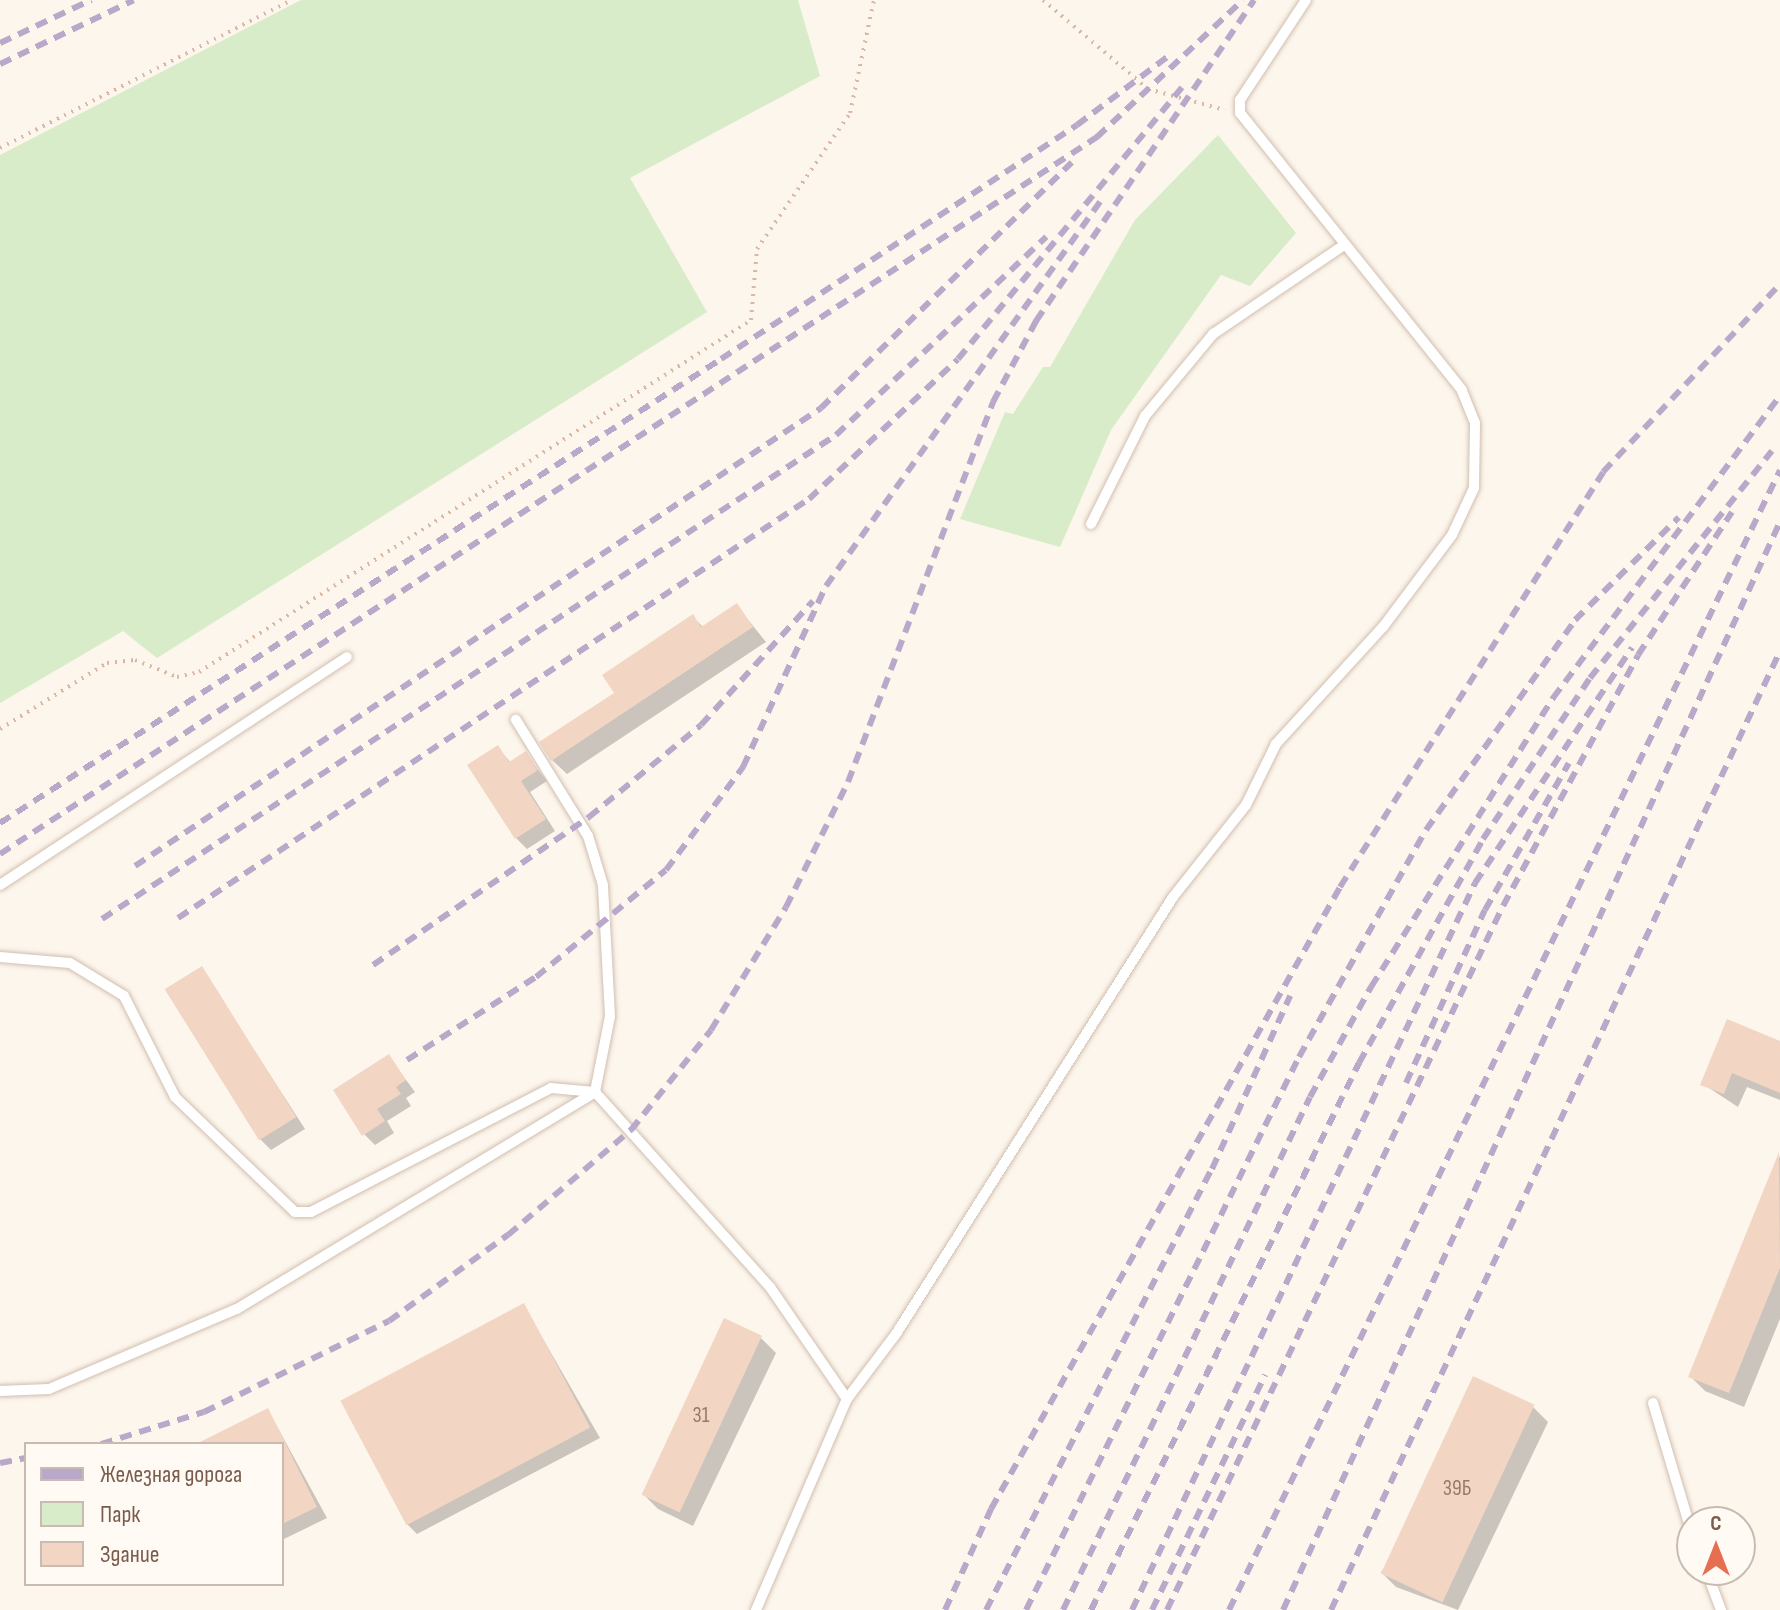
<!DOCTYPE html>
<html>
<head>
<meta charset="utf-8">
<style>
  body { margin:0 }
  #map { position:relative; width:1780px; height:1610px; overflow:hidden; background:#fdf6ec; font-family:"Sofia Sans Condensed",sans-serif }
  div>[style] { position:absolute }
  .green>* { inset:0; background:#d8ecc9 }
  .shadow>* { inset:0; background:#0003 }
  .building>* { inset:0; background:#f3d5c3; transform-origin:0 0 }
  .path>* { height:4px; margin-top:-2px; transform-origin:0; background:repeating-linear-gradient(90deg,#d9b8a5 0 2px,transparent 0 8px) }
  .roads { filter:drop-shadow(0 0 2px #d1beb0) drop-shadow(0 0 2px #d1beb0) }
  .service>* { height:10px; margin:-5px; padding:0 5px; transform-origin:5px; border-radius:5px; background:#fff }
  .rail>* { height:6px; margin-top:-3px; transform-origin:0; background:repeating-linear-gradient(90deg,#b9a8c9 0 12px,transparent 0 20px) }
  span { translate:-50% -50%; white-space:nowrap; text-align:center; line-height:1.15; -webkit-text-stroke:8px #fffaf3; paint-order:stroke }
  .number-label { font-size:22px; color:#987a6a }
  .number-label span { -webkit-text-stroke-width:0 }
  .legend { position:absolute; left:24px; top:1442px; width:260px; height:144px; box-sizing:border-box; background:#fffaf3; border:2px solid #cabbb1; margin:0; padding:10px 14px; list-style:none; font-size:24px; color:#7a5c4d }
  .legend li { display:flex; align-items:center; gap:16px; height:40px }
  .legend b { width:40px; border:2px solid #cabbb1 }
  .north { position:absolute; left:1676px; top:1506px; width:80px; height:80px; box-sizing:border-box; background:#fffaf3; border:2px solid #cabbb1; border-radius:50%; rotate:0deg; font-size:22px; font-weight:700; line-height:32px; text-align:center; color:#7a5c4d }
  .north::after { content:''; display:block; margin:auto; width:28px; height:36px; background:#e76f51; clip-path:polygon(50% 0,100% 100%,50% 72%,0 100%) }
</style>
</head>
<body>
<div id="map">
  <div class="green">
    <div style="clip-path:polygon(301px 0,798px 0,820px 76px,630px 178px,707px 312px,157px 658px,123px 631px,0 703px,0 155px)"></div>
    <div style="clip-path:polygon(1218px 135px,1296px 233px,1250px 286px,1221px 275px,1111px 430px,1060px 547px,960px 519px,1005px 412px,1013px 414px,1043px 367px,1050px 367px,1135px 220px)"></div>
  </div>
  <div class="shadow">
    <div style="clip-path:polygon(737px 606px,766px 642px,567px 774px,552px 760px,693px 617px,704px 628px)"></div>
    <div style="clip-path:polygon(498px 748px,511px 763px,525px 753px,547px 781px,530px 792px,555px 831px,527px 849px,516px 838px)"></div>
    <div style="clip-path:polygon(201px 968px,305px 1129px,271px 1150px,260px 1139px)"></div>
    <div style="clip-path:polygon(1780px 1043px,1780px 1100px,1747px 1087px,1738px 1107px,1703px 1084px)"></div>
    <div style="clip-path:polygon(389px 1057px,415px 1092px,406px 1098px,411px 1106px,387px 1121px,394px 1133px,375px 1145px,364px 1134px)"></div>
    <div style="clip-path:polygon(1780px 1156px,1780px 1319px,1744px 1407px,1705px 1391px,1690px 1376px)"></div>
    <div style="clip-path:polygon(524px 1306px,600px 1438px,417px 1534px,406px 1523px)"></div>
    <div style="clip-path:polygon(761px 1338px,776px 1353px,693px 1526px,658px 1509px,643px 1494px)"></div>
    <div style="clip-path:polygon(1533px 1407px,1548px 1422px,1458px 1610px,1396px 1587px,1381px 1572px)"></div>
    <div style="clip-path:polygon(268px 1410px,327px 1518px,282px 1540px,282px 1444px,223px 1444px)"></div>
  </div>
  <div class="building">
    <div style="clip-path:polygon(737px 603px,753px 627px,551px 761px,539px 742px,614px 693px,602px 675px,693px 614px,701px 627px)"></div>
    <div style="clip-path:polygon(498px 745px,509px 762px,526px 751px,538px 770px,521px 781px,546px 819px,515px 839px,467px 765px)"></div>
    <div style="left:202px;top:966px;width:178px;height:44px;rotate:58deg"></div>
    <div style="clip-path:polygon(1727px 1019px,1780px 1041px,1780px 1093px,1732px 1073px,1724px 1094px,1700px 1085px)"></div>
    <div style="clip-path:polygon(389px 1054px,406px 1080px,396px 1087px,401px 1094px,377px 1109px,385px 1121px,362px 1136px,333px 1090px)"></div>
    <div style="clip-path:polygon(1779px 1152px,1780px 1268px,1729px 1393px,1688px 1377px)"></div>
    <div style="left:524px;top:1303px;width:141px;height:208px;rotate:62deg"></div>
    <div style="left:724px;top:1318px;width:42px;height:195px;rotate:25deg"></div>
    <div style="left:1473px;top:1376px;width:68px;height:218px;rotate:25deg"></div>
    <div style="clip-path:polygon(268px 1408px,317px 1507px,282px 1524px,282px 1444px,196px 1444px)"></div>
  </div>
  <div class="path">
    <div style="left:1043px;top:0;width:138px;rotate:40.3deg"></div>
    <div style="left:1148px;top:89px;width:80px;rotate:15.3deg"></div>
    <div style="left:0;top:148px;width:327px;rotate:-26.9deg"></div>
    <div style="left:0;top:729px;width:126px;rotate:-31.7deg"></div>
    <div style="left:107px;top:663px;width:28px;rotate:-6deg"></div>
    <div style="left:135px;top:660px;width:45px;rotate:22deg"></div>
    <div style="left:177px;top:677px;width:23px;rotate:-13deg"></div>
    <div style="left:199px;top:672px;width:655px;rotate:-32.52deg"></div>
    <div style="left:751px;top:320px;width:71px;rotate:-85.2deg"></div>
    <div style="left:757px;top:249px;width:165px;rotate:-55.6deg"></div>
    <div style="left:850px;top:113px;width:116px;rotate:-78deg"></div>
  </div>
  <div class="roads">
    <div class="service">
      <div style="left:1091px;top:524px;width:121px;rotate:-63.4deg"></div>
      <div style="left:1145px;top:416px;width:107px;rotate:-50.3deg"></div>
      <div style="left:1213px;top:334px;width:155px;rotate:-34.2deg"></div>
      <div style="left:0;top:885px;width:415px;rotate:-33.3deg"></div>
      <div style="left:0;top:957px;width:70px;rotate:4.9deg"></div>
      <div style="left:70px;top:963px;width:63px;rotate:31.4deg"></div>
      <div style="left:124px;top:996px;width:113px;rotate:63.2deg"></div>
      <div style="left:175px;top:1097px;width:166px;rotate:43.8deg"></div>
      <div style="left:295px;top:1212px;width:16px"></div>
      <div style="left:311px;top:1212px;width:270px;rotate:-27.3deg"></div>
      <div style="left:551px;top:1088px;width:44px;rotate:5.2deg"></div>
      <div style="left:595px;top:1092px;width:262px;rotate:48.1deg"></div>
      <div style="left:770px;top:1287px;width:136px;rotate:55.5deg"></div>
      <div style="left:0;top:1391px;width:49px;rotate:-2.3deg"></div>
      <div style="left:49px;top:1389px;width:204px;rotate:-23.1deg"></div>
      <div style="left:237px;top:1309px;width:419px;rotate:-31.2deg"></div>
      <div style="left:595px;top:1092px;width:77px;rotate:-78.8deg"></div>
      <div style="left:610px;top:1016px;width:131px;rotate:-93.1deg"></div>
      <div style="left:603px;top:885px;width:51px;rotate:-107deg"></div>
      <div style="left:588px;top:836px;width:137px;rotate:-121.8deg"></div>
      <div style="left:1653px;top:1403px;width:137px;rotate:73.4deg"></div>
      <div style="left:1706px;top:1570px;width:43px;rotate:69.4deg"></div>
      <div style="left:756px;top:1610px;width:230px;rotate:-66.7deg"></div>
      <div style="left:847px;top:1399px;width:81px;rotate:-53deg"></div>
      <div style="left:896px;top:1334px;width:517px;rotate:-57.63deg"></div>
      <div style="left:1173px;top:897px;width:117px;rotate:-51.6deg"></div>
      <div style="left:1246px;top:805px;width:68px;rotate:-63.8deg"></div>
      <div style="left:1276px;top:744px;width:159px;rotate:-47.6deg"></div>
      <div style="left:1383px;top:627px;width:115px;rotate:-53.1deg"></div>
      <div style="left:1452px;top:535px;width:52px;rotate:-64.9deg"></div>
      <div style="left:1474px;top:488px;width:65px;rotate:-89.1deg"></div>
      <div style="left:1475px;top:423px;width:35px;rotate:-112deg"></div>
      <div style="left:1462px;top:390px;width:355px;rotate:-128.7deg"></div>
      <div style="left:1240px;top:113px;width:13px;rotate:-90deg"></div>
      <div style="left:1240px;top:100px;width:120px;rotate:-56.6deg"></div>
    </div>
  </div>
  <div class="rail">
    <div style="left:0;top:43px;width:101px;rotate:-25.3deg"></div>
    <div style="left:0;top:64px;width:148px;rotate:-25.5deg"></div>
    <div style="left:0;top:823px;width:857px;rotate:-32.76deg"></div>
    <div style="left:721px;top:359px;width:426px;rotate:-33.3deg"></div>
    <div style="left:1077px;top:125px;width:116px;rotate:-37deg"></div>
    <div style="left:0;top:854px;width:1311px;rotate:-33.17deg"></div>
    <div style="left:1097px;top:137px;width:200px;rotate:-43.2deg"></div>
    <div style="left:135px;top:866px;width:825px;rotate:-33.73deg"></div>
    <div style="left:821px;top:408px;width:351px;rotate:-44.4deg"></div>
    <div style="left:178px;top:918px;width:757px;rotate:-33.59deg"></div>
    <div style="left:809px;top:499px;width:204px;rotate:-43.2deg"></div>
    <div style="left:958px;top:359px;width:354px;rotate:-50.5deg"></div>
    <div style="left:102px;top:919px;width:879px;rotate:-33.4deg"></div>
    <div style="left:836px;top:435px;width:289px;rotate:-43.3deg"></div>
    <div style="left:373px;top:965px;width:262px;rotate:-34.4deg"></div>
    <div style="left:589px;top:817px;width:145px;rotate:-39.4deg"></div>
    <div style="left:701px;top:725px;width:167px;rotate:-47.9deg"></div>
    <div style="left:407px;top:1060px;width:153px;rotate:-32.8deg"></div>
    <div style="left:536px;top:977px;width:168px;rotate:-39.5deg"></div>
    <div style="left:666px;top:870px;width:129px;rotate:-53.2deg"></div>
    <div style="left:743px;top:767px;width:199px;rotate:-65.4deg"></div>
    <div style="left:826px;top:586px;width:472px;rotate:-54.5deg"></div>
    <div style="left:1406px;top:1083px;width:190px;rotate:-65.5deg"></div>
    <div style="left:1485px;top:910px;width:169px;rotate:-60.3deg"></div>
    <div style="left:101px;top:1444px;width:108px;rotate:-17.3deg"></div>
    <div style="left:204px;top:1412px;width:206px;rotate:-26.2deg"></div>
    <div style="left:389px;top:1321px;width:147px;rotate:-35.9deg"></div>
    <div style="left:508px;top:1235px;width:162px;rotate:-40.5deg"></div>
    <div style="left:631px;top:1130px;width:128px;rotate:-51.3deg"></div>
    <div style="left:711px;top:1030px;width:144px;rotate:-58.6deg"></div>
    <div style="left:786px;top:907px;width:140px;rotate:-63.6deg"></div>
    <div style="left:848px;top:782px;width:407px;rotate:-69.1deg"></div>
    <div style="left:993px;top:402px;width:92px;rotate:-62deg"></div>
    <div style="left:1036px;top:321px;width:388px;rotate:-55.8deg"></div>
    <div style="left:0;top:1463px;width:26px;rotate:-11deg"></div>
    <div style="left:945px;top:1610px;width:111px;rotate:-65.5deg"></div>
    <div style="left:991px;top:1509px;width:713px;rotate:-60.7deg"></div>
    <div style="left:1340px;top:887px;width:491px;rotate:-57.6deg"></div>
    <div style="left:1603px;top:472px;width:258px;rotate:-46.7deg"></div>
    <div style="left:986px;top:1610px;width:496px;rotate:-62.9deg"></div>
    <div style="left:1212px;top:1169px;width:190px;rotate:-65.7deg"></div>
    <div style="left:1026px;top:1610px;width:617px;rotate:-63.73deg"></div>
    <div style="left:1299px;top:1057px;width:260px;rotate:-60.8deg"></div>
    <div style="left:1426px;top:830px;width:257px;rotate:-54.6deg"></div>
    <div style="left:1575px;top:620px;width:146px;rotate:-44.7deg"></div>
    <div style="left:1063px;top:1610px;width:569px;rotate:-64.29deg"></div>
    <div style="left:1310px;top:1097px;width:126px;rotate:-61deg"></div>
    <div style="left:1371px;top:987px;width:342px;rotate:-57.8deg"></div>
    <div style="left:1553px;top:698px;width:378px;rotate:-53.1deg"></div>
    <div style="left:1091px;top:1610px;width:609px;rotate:-63.9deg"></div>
    <div style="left:1359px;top:1063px;width:256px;rotate:-61deg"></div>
    <div style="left:1483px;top:839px;width:193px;rotate:-56.4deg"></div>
    <div style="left:1590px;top:678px;width:291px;rotate:-51.3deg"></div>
    <div style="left:1132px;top:1610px;width:804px;rotate:-64.74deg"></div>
    <div style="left:1475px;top:883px;width:283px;rotate:-56.3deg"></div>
    <div style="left:1152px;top:1610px;width:261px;rotate:-64.3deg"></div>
    <div style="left:1167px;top:1610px;width:780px;rotate:-64.49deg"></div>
    <div style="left:1503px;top:906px;width:285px;rotate:-61.7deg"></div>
    <div style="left:1638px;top:655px;width:171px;rotate:-56.7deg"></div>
    <div style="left:1229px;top:1610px;width:1266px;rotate:-64.2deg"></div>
    <div style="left:1283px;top:1610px;width:1196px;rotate:-65.45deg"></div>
    <div style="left:1331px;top:1610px;width:1059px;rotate:-64.91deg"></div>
  </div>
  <div class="number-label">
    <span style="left:701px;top:1416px">31</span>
    <span style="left:1457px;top:1489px">39Б</span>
  </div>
  <ul class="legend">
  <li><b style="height:10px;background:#b9a8c9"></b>Железная дорога</li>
  <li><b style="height:22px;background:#d8ecc9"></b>Парк</li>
  <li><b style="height:22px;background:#f3d5c3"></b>Здание</li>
  </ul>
  <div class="north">С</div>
</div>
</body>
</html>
